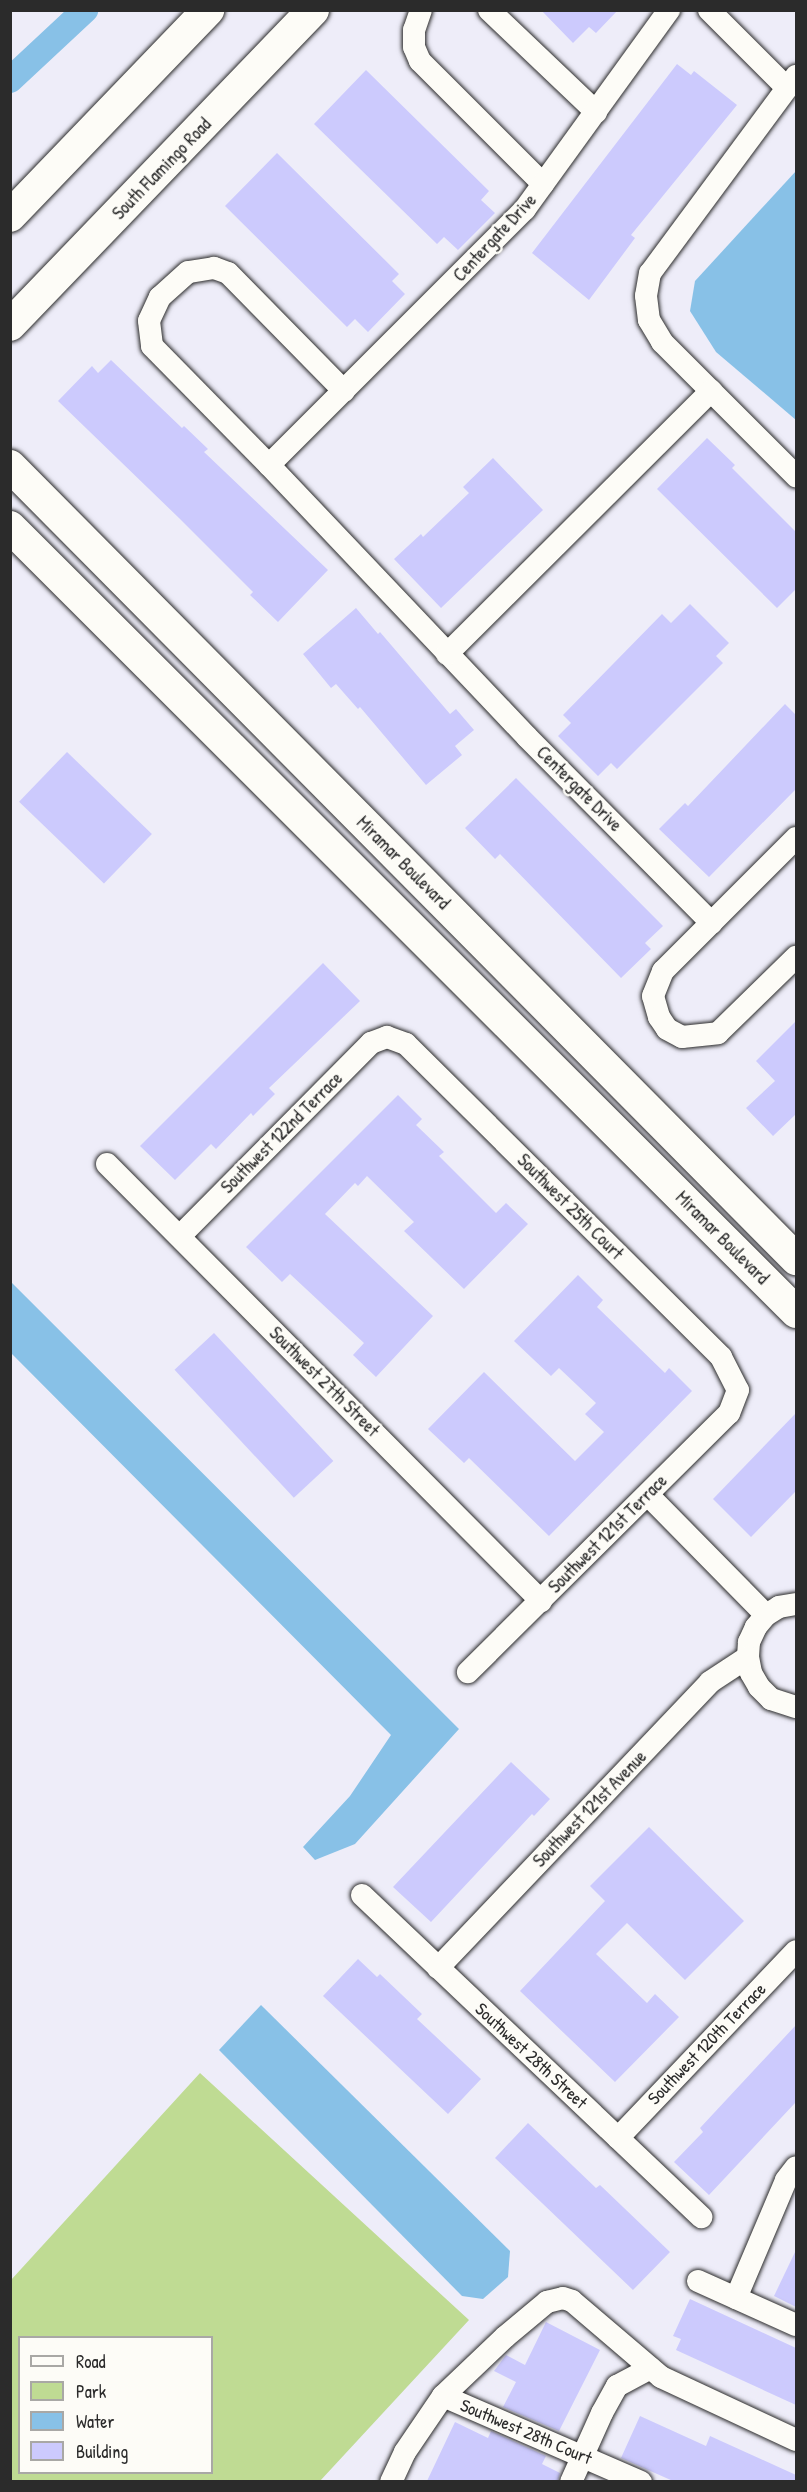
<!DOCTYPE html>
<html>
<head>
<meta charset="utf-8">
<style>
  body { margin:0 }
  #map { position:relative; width:807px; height:2492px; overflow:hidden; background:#eeedf9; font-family:"Patrick Hand",sans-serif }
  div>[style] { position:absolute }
  .green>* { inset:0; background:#bfdb93 }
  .water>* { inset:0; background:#88c1e7 }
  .canal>* { height:26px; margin:-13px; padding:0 13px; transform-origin:13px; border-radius:13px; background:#88c1e7 }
  .building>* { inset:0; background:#cccafd; transform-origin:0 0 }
  .roads { filter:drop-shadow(0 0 2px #2b2b2b) drop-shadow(0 0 2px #2b2b2b) }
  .street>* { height:22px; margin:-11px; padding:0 11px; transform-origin:11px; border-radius:11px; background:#fdfcf7 }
  .secondary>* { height:32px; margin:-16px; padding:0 16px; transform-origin:16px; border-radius:16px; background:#fdfcf7 }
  span { translate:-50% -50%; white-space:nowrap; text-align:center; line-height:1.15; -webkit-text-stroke:5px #fdfcf7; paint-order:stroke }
  .street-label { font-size:18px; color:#2b2b2b }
  .frame { position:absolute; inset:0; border:12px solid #2b2b2b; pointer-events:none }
  .legend { position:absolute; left:18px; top:2336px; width:195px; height:138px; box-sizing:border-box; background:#fdfcf7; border:2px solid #a9a8a5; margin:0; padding:8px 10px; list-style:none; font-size:18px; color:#2b2b2b }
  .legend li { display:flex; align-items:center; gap:12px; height:30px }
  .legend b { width:30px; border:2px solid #a9a8a5 }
</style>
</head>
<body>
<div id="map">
  <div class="green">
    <div style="clip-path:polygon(evenodd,200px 2073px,469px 2320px,320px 2481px,11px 2481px,11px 2280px,200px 2073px,20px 2338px,212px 2338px,212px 2472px,20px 2472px,20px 2338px)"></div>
  </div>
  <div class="water">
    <div style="clip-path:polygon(796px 171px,796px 420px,716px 352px,690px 311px,695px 281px)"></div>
    <div style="clip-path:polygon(11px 1282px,459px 1729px,355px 1844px,315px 1860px,303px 1847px,350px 1796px,391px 1735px,11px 1353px)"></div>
    <div style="clip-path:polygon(261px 2005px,510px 2251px,508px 2277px,483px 2299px,462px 2296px,219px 2050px)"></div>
  </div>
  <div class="canal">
    <div style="left:10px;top:80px;width:103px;rotate:-43deg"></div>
  </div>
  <div class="building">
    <div style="clip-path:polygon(541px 10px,618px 10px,596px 33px,589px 27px,573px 43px)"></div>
    <div style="clip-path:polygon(677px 64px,691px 75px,694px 71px,737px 105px,631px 235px,635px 238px,589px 300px,532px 253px)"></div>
    <div style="clip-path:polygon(366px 70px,489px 191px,481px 200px,495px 213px,458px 250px,444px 237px,437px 244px,314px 124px)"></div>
    <div style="clip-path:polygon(277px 153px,399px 274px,392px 281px,405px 294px,368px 332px,355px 319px,347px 327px,225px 206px)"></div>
    <div style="clip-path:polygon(111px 360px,182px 428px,184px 426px,208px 449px,204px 452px,328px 570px,278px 622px,250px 595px,253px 592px,179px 518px,58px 401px,92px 366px,98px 373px)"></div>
    <div style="clip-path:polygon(707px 438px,735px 465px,732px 468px,796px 532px,796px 589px,777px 608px,657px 489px)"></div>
    <div style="clip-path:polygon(493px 458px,543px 510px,441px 608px,394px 559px,421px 534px,423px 537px,469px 493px,463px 487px)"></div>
    <div style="clip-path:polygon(690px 604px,729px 643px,716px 656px,723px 663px,617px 769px,611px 763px,598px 776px,558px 736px,571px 723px,563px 715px,662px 614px,671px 623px)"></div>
    <div style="clip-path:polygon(356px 608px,378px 634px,380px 632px,450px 714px,456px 709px,474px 730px,455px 746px,462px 755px,426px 785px,360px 707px,358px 709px,336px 684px,331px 688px,303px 654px)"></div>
    <div style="clip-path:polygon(785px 704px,796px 715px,796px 789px,709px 877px,659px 829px,685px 803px,688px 806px)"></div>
    <div style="left:67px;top:752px;width:118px;height:69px;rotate:44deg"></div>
    <div style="clip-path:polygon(516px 778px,663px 926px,645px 943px,651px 949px,621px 978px,500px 854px,495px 859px,465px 828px)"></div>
    <div style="clip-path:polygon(323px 963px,360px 1001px,269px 1088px,275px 1094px,253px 1116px,251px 1113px,216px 1149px,211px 1144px,175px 1180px,140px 1146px)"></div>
    <div style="clip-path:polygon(796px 1021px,796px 1114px,773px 1136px,746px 1108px,775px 1081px,756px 1061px)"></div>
    <div style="clip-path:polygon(398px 1095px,422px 1119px,416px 1125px,444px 1152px,439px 1156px,496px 1213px,506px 1203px,528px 1224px,464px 1289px,404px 1231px,414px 1222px,367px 1176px,358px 1186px,355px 1183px,325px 1214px,433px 1316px,376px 1377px,353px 1355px,364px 1343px,290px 1274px,282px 1282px,246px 1247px)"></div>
    <div style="clip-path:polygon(578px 1275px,603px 1300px,597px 1307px,665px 1373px,669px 1368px,692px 1391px,549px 1536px,469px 1458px,464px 1463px,428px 1429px,484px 1372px,575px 1461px,604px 1432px,585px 1414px,596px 1403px,559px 1368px,551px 1376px,514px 1341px)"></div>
    <div style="left:214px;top:1333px;width:175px;height:54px;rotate:47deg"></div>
    <div style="clip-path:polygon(796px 1413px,796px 1491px,751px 1537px,713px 1499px)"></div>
    <div style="clip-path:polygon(511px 1762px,550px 1799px,534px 1816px,532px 1814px,431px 1922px,393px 1887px)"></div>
    <div style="clip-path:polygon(649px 1827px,744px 1921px,685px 1980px,627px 1923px,596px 1954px,647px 2003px,655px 1994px,679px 2017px,615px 2082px,520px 1991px,605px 1901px,590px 1886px)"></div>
    <div style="clip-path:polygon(358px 1959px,377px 1977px,380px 1974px,422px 2014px,417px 2019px,481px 2079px,448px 2114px,323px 1996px)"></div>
    <div style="clip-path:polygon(796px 2025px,796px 2102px,709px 2195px,674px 2162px,703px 2132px,700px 2128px)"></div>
    <div style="clip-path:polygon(528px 2123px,596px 2188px,600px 2185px,670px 2252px,633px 2290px,495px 2158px)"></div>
    <div style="clip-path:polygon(796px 2250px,796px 2307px,774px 2296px)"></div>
    <div style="clip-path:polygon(690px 2299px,796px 2348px,796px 2405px,676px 2350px,681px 2339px,673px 2336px)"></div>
    <div style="clip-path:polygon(546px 2322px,600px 2350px,559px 2431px,503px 2407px,516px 2382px,494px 2371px,506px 2355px,525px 2365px)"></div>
    <div style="clip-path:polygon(640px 2416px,706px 2446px,710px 2436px,796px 2475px,796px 2481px,673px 2481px,621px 2458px)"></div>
    <div style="clip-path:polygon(455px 2422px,488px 2438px,491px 2431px,546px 2456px,542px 2464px,560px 2473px,558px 2481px,427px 2481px)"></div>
  </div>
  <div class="roads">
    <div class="street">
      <div style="left:421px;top:10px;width:21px;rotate:109deg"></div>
      <div style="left:414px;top:30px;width:17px;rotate:90deg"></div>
      <div style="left:414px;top:47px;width:15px;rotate:67deg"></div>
      <div style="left:420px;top:61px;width:174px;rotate:45deg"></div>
      <div style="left:489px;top:10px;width:148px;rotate:43.6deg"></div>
      <div style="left:709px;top:10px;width:110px;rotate:45deg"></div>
      <div style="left:796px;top:76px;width:245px;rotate:126.5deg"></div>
      <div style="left:650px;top:273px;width:23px;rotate:100deg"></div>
      <div style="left:646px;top:296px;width:24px;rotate:83deg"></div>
      <div style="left:649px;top:320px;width:26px;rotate:59deg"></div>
      <div style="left:662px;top:342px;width:190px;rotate:45deg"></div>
      <div style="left:344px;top:391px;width:165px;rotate:-134.5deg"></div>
      <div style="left:228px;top:273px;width:15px;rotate:-160deg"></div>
      <div style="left:214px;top:268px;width:26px;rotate:171deg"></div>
      <div style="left:188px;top:272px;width:38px;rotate:138deg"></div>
      <div style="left:160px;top:297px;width:26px;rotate:115deg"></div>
      <div style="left:149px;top:321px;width:25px;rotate:83deg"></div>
      <div style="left:152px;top:346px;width:167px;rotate:45.5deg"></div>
      <div style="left:269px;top:465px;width:375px;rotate:46.5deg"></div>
      <div style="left:527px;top:737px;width:262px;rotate:45.2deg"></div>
      <div style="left:269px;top:465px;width:362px;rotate:-45deg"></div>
      <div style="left:525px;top:209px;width:246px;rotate:-54.1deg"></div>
      <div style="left:447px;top:654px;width:373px;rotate:-44.9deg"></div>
      <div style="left:796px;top:838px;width:188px;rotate:135deg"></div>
      <div style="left:663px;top:971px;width:27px;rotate:112deg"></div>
      <div style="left:653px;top:996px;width:22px;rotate:74deg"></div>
      <div style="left:659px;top:1017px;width:14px;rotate:56deg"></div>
      <div style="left:667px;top:1029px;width:17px;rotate:28deg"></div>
      <div style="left:682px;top:1037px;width:36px;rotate:-6deg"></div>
      <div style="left:718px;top:1033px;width:109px;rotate:-44.3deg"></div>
      <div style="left:107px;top:1164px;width:616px;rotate:45.2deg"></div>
      <div style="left:180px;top:1236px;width:272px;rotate:-45.3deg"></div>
      <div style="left:371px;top:1043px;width:17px;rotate:-21deg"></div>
      <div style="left:387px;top:1037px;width:20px;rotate:20deg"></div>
      <div style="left:406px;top:1044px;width:444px;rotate:44.8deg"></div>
      <div style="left:721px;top:1357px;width:37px;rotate:63deg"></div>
      <div style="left:738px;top:1390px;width:25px;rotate:111deg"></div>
      <div style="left:729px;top:1413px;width:368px;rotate:135.2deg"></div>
      <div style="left:648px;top:1495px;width:168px;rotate:45.5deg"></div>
      <div style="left:796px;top:1604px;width:17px;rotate:170deg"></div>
      <div style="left:779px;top:1607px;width:15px;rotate:148deg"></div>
      <div style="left:766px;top:1615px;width:16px;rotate:130deg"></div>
      <div style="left:756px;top:1627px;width:17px;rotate:115deg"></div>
      <div style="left:749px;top:1642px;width:15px;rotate:94deg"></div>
      <div style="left:748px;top:1657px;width:16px;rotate:79deg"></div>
      <div style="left:751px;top:1673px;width:16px;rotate:60deg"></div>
      <div style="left:759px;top:1687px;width:17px;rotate:45deg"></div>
      <div style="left:771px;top:1699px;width:26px;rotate:18deg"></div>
      <div style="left:362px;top:1895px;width:468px;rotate:43.5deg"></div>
      <div style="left:438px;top:1968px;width:395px;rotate:-46.4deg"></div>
      <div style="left:710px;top:1682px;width:45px;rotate:-33.3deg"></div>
      <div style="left:618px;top:2138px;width:258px;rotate:-46.4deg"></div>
      <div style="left:698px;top:2281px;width:107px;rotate:24.2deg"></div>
      <div style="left:736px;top:2298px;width:128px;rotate:-67deg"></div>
      <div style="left:786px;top:2180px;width:16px;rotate:-52deg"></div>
      <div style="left:443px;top:2396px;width:216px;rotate:23.5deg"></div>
      <div style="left:391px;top:2482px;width:33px;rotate:-65deg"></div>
      <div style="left:405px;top:2452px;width:68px;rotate:-55.8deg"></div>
      <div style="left:443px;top:2396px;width:86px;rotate:-43.6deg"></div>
      <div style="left:505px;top:2337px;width:55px;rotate:-39.8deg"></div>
      <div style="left:547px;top:2302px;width:16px;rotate:-14deg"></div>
      <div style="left:563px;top:2298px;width:9px;rotate:18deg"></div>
      <div style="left:572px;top:2301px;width:117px;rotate:40.5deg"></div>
      <div style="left:661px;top:2377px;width:149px;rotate:25deg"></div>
      <div style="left:571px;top:2482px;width:76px;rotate:-65.8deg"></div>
      <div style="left:602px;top:2413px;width:31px;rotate:-61deg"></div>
      <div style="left:617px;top:2386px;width:38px;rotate:-28deg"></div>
    </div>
    <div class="secondary">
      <div style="left:10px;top:216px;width:286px;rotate:-46.1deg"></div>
      <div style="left:10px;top:325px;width:437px;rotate:-46.1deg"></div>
      <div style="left:10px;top:466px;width:1117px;rotate:45.25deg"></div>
      <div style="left:10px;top:527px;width:1111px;rotate:44.96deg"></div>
    </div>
  </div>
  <div class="street-label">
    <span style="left:162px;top:169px;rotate:-46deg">South Flamingo Road</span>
    <span style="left:495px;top:238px;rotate:-47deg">Centergate Drive</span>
    <span style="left:579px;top:789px;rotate:45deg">Centergate Drive</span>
    <span style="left:403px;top:863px;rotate:45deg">Miramar Boulevard</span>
    <span style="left:282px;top:1133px;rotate:-45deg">Southwest 122nd Terrace</span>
    <span style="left:570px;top:1207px;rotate:45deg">Southwest 25th Court</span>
    <span style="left:722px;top:1238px;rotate:45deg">Miramar Boulevard</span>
    <span style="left:324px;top:1382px;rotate:45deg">Southwest 27th Street</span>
    <span style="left:608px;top:1534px;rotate:-45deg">Southwest 121st Terrace</span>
    <span style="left:590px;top:1809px;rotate:-46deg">Southwest 121st Avenue</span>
    <span style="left:707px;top:2044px;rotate:-46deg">Southwest 120th Terrace</span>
    <span style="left:531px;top:2056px;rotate:43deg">Southwest 28th Street</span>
    <span style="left:526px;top:2432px;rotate:23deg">Southwest 28th Court</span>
  </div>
  <div class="frame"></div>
  <ul class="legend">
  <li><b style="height:8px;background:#fdfcf7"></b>Road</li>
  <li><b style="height:16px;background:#bfdb93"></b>Park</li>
  <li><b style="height:16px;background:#88c1e7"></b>Water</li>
  <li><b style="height:16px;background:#cccafd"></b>Building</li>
  </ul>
</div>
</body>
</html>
